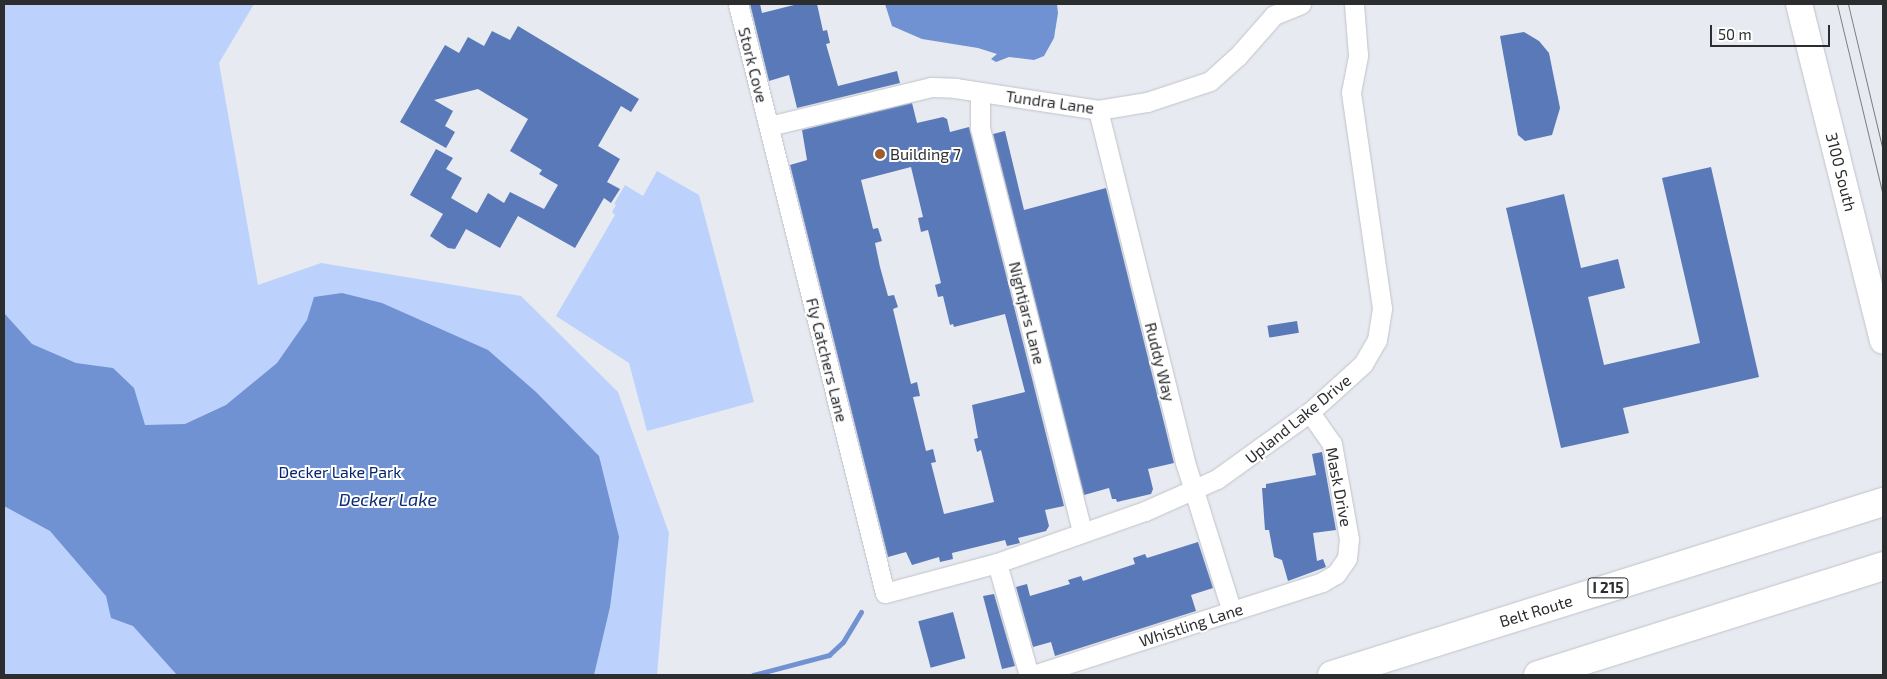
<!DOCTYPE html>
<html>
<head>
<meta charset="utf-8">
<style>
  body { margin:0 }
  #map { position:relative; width:1887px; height:679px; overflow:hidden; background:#e7eaf1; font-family:"Exo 2",sans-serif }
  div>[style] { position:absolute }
  .green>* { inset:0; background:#bcd2fc }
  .water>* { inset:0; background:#7192d2 }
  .stream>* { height:5px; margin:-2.5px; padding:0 2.5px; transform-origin:2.5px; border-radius:2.5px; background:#7192d2 }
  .building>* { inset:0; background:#5979b8; transform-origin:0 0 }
  .roads { filter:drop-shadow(0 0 1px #c0c3c9) drop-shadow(0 0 1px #c0c3c9) }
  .street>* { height:19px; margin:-9.5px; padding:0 9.5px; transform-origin:9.5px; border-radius:9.5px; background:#fff }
  .secondary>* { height:26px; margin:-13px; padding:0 13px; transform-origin:13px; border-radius:13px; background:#fff }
  .highway>* { height:28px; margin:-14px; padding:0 14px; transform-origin:14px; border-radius:14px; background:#fff }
  .tram>* { height:1px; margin:-0.5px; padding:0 0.5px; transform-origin:0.5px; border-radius:0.5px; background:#7a7c80 }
  .dots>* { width:14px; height:14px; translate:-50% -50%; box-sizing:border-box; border:2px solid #fff; border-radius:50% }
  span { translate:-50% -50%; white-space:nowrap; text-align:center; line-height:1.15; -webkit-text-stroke:4px #fff; paint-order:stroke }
  .shield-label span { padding:1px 4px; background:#fff; border:1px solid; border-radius:4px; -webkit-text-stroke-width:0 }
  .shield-label { font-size:15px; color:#2c2d2f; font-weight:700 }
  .street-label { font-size:16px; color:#2c2d2f }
  .poi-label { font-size:16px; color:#2c2d2f }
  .left { translate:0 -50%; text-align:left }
  .park-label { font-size:16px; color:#062670 }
  .water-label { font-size:18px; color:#0a2b76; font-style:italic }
  .frame { position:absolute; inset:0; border:5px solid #2c2d2f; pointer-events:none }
  .scale { position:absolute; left:1710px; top:25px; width:120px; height:22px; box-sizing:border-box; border:2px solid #2c2d2f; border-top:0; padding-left:6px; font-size:15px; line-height:18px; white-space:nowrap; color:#2c2d2f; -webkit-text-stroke:4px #fff; paint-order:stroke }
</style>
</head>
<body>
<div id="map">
  <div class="green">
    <div style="clip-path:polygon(4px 4px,254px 4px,219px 63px,258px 285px,321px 263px,521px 296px,618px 392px,669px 533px,657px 675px,4px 675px)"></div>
    <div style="clip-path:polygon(657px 171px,699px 195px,754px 402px,647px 431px,629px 363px,556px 316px,615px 215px,612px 212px,616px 205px,614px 204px,625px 185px,643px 196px)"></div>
  </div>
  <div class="water">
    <div style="clip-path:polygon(885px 4px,1057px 4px,1058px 13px,1054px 38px,1044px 56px,1034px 60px,1009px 57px,996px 62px,991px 59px,997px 54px,978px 48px,922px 39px,892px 26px)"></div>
    <div style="clip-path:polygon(342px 293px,382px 303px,488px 350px,536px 392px,599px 456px,619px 537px,610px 607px,594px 675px,177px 675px,133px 626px,111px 618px,106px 596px,50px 531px,4px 506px,4px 313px,32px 344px,76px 363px,113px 368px,134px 388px,145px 425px,185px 424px,226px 405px,277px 363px,307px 320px,314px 297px)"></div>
  </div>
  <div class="stream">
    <div style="left:753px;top:675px;width:79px;rotate:-14.7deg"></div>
    <div style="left:829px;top:655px;width:19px;rotate:-43deg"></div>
    <div style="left:843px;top:642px;width:35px;rotate:-59deg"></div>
  </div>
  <div class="building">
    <div style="clip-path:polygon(750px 4px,760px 4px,762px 13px,798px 4px,817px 4px,823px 31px,827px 30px,830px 43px,826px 44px,838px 86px,897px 71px,900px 83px,797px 108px,789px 75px,769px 81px)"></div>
    <div style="clip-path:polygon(518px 26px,639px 99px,631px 112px,621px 106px,598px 146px,620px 159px,607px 182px,620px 189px,611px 203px,604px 198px,575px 248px,518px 216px,500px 248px,466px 229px,455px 249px,448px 248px,430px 236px,443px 214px,410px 195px,436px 149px,453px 158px,446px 169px,462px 178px,451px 198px,477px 213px,488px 193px,504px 203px,510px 192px,544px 209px,558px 185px,539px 174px,542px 170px,510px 151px,528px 119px,478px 89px,434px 100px,453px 111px,445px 126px,455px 132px,446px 148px,400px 122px,445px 45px,459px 53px,468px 37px,484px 46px,492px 31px,510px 40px)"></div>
    <div style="clip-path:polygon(1524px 32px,1539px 41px,1549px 53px,1560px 108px,1552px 135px,1525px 141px,1518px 135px,1500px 36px)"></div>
    <div style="clip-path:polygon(evenodd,912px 103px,917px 123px,943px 117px,947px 119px,950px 132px,969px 127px,1064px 506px,1045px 510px,1049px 526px,1046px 531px,1018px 538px,1020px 543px,1007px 546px,1005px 540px,952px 553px,953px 559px,940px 562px,939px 557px,912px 565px,906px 552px,888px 557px,790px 165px,807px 160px,802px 130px,912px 103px,911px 167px,923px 217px,918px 218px,921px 232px,928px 230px,941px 283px,935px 285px,938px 297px,943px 296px,950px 325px,953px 324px,954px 327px,1005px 314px,1025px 392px,972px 405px,978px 438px,974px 439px,977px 452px,981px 450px,994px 502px,944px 514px,931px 463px,936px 462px,933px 449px,926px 451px,913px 397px,920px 396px,917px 382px,911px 384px,893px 309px,898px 307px,894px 295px,888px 296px,880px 267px,875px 243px,882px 241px,878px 228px,873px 229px,861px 180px,911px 167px)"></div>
    <div style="clip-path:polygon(1005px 131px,1024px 210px,1106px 188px,1174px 463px,1148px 469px,1153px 489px,1151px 494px,1117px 502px,1116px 499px,1112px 499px,1109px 488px,1084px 495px,993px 134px)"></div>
    <div style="clip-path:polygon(1711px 167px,1759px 377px,1623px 408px,1629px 433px,1561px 448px,1506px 208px,1564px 194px,1581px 268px,1618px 259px,1625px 288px,1588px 297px,1604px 365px,1700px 343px,1662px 178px)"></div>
    <div style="left:1297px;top:321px;width:12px;height:30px;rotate:81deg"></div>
    <div style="clip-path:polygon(1322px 452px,1336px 530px,1313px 533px,1317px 561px,1323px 559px,1326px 567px,1288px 581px,1282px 560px,1274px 557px,1269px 530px,1265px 530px,1262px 488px,1266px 488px,1266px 484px,1316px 475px,1312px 454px)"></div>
    <div style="clip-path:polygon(1198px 542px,1213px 588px,1191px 595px,1196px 611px,1055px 656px,1051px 642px,1033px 647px,1016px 587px,1027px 584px,1030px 596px,1070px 584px,1068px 580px,1081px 576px,1083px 581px,1135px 564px,1133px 558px,1145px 554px,1147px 558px)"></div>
    <div style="clip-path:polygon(994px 594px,1015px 666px,1002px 669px,983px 596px)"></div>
    <div style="left:953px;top:612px;width:48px;height:36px;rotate:75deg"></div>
  </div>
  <div class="roads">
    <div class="street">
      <div style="left:738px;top:4px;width:607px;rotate:75.99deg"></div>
      <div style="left:885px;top:593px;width:116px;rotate:-15deg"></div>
      <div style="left:997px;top:563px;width:157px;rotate:-19.4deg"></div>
      <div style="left:1145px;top:511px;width:79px;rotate:-24deg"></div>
      <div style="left:1217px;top:479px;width:115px;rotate:-35.8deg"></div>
      <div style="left:1310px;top:412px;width:72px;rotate:-42.2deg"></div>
      <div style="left:1363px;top:364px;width:28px;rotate:-60deg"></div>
      <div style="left:1377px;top:340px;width:32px;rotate:-81deg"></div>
      <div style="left:1382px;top:308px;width:218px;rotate:-98.2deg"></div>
      <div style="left:1351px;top:92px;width:38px;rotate:-79deg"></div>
      <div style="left:1358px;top:55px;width:51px;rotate:-94.5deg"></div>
      <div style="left:980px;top:92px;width:36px;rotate:90deg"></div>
      <div style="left:980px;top:128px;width:417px;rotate:75.8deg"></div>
      <div style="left:1098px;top:110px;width:363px;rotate:76.1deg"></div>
      <div style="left:1185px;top:462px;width:157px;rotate:72.6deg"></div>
      <div style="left:769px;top:126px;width:167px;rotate:-13.5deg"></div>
      <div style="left:931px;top:87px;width:24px;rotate:2deg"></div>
      <div style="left:955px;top:88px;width:145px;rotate:8.7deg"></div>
      <div style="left:1098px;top:110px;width:50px;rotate:-9.3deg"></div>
      <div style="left:1147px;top:102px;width:66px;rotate:-18.4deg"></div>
      <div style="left:1210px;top:81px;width:36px;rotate:-42deg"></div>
      <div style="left:1237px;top:57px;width:56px;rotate:-48.6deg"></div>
      <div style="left:1274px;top:15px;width:29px;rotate:-22deg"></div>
      <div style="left:997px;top:563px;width:116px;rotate:74.1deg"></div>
      <div style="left:1033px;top:675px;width:304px;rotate:-17.8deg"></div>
      <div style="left:1322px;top:582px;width:16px;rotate:-30deg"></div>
      <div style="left:1336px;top:574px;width:19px;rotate:-55deg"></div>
      <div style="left:1347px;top:558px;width:19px;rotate:-84deg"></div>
      <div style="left:1349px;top:539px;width:97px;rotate:-100.1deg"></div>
      <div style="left:1332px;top:444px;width:39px;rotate:-125deg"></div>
    </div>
    <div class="secondary">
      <div style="left:1799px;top:4px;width:347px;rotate:76deg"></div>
    </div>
    <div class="highway">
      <div style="left:1332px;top:675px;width:578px;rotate:-17.43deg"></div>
      <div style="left:1538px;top:675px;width:362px;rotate:-17.5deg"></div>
    </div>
  </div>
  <div class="tram">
    <div style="left:1837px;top:4px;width:197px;rotate:76.5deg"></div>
    <div style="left:1848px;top:4px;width:151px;rotate:76.6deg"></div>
  </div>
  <div class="dots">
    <div style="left:880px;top:154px;background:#a05c2d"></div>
  </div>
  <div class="shield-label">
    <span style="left:1608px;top:588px">I 215</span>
  </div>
  <div class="street-label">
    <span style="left:753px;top:65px;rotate:76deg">Stork Cove</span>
    <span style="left:1050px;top:102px;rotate:8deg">Tundra Lane</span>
    <span style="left:1841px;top:172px;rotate:76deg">3100 South</span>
    <span style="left:1027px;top:313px;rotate:76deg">Nightjars Lane</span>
    <span style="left:827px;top:360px;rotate:76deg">Fly Catchers Lane</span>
    <span style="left:1160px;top:362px;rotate:76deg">Ruddy Way</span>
    <span style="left:1298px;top:419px;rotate:-39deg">Upland Lake Drive</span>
    <span style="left:1339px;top:487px;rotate:79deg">Mask Drive</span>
    <span style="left:1536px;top:611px;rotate:-17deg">Belt Route</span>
    <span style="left:1191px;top:625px;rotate:-18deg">Whistling Lane</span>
  </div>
  <div class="poi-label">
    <span class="left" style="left:890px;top:154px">Building 7</span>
  </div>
  <div class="park-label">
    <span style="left:340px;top:472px">Decker Lake Park</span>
  </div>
  <div class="water-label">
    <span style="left:388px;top:499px">Decker Lake</span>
  </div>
  <div class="frame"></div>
  <div class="scale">50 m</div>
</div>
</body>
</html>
